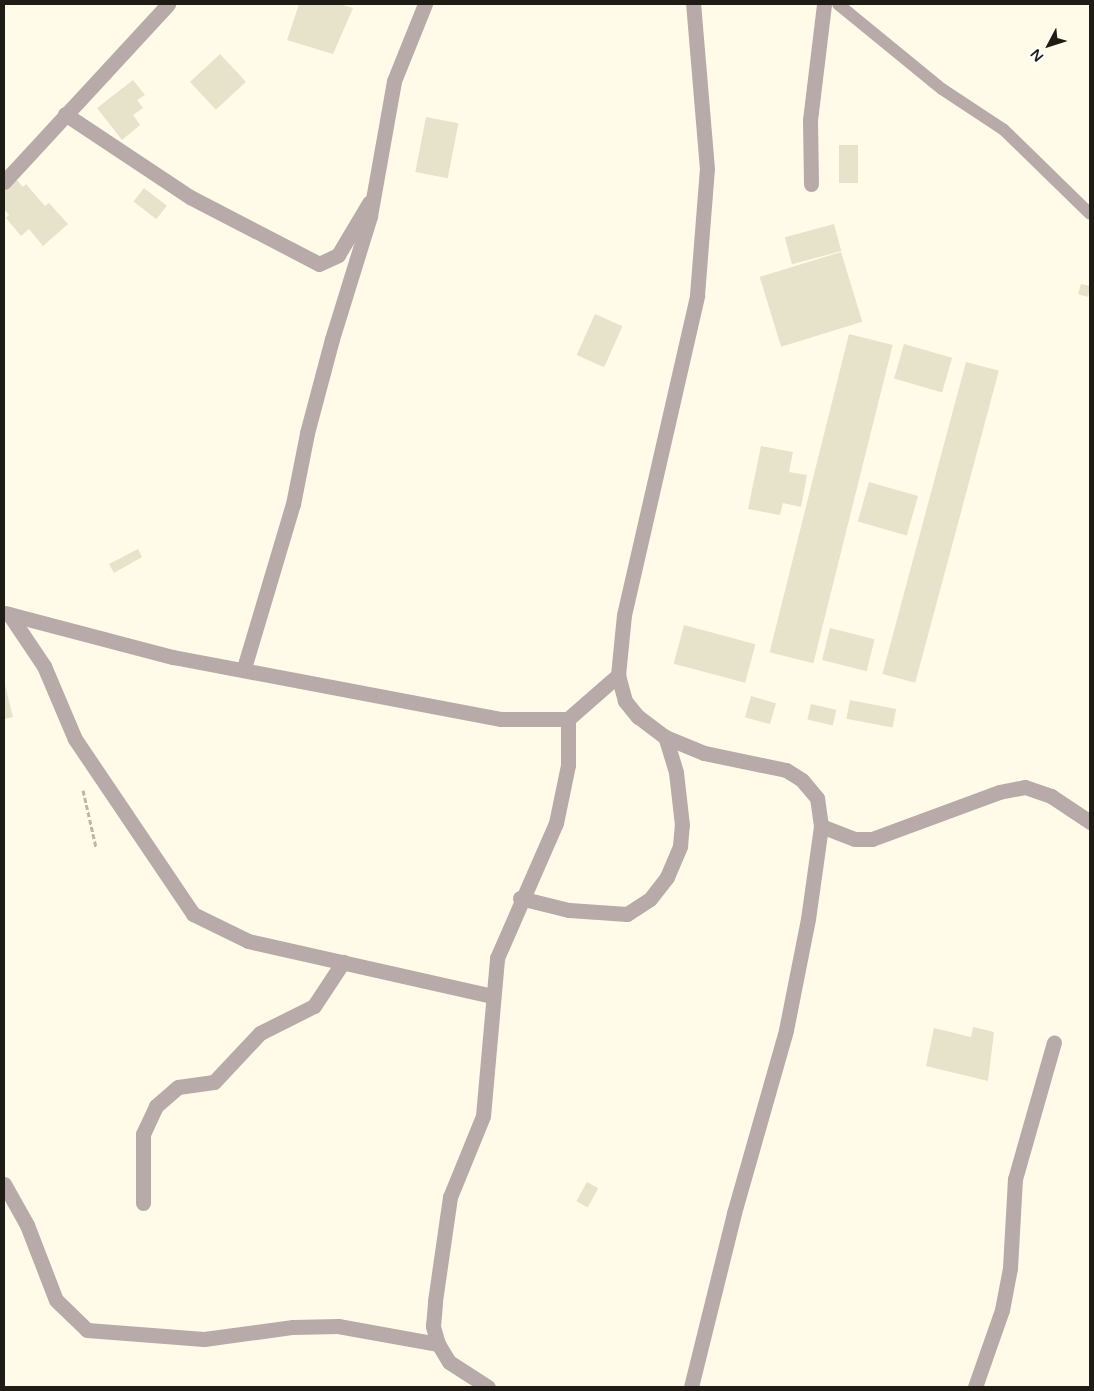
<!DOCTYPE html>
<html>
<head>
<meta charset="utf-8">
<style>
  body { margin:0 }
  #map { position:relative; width:1094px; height:1391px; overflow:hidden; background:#fffbe8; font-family:"Varela Round",sans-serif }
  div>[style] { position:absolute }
  .building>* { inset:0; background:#e7e2ca; transform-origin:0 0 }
  .path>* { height:3px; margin-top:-1.5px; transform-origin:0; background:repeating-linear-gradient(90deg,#bbb7a8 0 5px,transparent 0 7.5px) }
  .service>* { height:12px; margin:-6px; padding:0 6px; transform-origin:6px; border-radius:6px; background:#b7aaa9 }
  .minor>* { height:15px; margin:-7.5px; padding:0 7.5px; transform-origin:7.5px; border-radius:7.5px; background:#b7aaa9 }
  span { translate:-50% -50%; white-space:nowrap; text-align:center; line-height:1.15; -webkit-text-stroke:4.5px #fff; paint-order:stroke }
  .frame { position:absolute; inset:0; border:5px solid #1e1c14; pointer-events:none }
  .north { position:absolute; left:1024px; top:20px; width:50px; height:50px; -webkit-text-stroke:4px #fff; paint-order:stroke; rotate:230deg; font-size:14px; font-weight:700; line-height:20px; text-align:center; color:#1e1c14 }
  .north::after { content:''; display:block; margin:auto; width:18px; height:22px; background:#1e1c14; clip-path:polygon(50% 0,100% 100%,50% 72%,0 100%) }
</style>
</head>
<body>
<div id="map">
  <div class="building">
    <div style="clip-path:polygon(299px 4px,339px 4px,353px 8px,333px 54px,287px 40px)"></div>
    <div style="left:220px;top:54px;width:38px;height:41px;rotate:47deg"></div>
    <div style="clip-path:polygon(133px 80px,145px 95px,137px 100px,143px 108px,133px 115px,140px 125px,122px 140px,97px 108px)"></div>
    <div style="left:426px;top:117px;width:33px;height:56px;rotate:11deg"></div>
    <div style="left:839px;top:145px;width:19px;height:38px"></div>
    <div style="clip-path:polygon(17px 180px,23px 187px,26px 184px,45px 206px,49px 203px,68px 224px,43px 246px,29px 229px,21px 236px,6px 218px,9px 215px,4px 209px,4px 191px)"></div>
    <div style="left:144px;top:188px;width:29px;height:17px;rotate:38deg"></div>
    <div style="left:834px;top:224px;width:28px;height:51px;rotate:75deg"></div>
    <div style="left:841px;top:252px;width:73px;height:85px;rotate:73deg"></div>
    <div style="clip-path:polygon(1081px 284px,1090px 286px,1088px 297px,1078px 294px)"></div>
    <div style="left:595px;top:314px;width:30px;height:45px;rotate:24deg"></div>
    <div style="left:849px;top:334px;width:45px;height:328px;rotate:14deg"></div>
    <div style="left:904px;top:344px;width:50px;height:36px;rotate:16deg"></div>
    <div style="left:966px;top:362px;width:34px;height:323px;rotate:15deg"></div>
    <div style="clip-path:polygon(761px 446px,793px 452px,789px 472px,807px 475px,801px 507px,783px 503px,780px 515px,748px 509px)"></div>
    <div style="left:869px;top:482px;width:51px;height:41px;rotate:16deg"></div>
    <div style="clip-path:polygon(138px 549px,142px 557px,114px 573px,109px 564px)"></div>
    <div style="left:684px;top:625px;width:74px;height:40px;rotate:15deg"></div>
    <div style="left:830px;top:628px;width:46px;height:33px;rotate:14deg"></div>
    <div style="clip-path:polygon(4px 681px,13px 717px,4px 719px)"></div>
    <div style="left:751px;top:696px;width:26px;height:22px;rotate:16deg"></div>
    <div style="left:850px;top:700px;width:47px;height:19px;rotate:11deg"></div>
    <div style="left:811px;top:704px;width:26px;height:16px;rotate:13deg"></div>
    <div style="clip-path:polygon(973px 1027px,994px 1032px,988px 1081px,926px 1066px,934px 1028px,971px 1037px)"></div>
    <div style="left:587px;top:1182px;width:13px;height:22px;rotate:29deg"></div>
  </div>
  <div class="path">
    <div style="left:83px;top:790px;width:58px;rotate:77.2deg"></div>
  </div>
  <div class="service">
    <div style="left:838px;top:4px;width:134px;rotate:39.3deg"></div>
    <div style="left:942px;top:89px;width:74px;rotate:33.5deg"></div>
    <div style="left:1004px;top:130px;width:120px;rotate:44.3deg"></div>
  </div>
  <div class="minor">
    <div style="left:65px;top:114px;width:150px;rotate:33.6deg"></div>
    <div style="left:190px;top:197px;width:145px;rotate:27.4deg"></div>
    <div style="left:319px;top:264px;width:21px;rotate:-25deg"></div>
    <div style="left:338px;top:255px;width:61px;rotate:-59.2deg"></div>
    <div style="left:4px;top:182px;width:242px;rotate:-47.3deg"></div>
    <div style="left:811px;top:184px;width:64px;rotate:-90.9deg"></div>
    <div style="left:810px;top:120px;width:117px;rotate:-83.1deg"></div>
    <div style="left:5px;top:613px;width:174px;rotate:14.7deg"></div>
    <div style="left:173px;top:657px;width:334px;rotate:10.7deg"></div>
    <div style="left:501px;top:719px;width:67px"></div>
    <div style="left:568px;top:719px;width:67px;rotate:-41.3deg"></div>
    <div style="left:9px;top:614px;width:63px;rotate:56.1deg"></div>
    <div style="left:44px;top:666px;width:79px;rotate:67deg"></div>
    <div style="left:75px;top:739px;width:211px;rotate:56deg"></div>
    <div style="left:193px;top:914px;width:61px;rotate:26.1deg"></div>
    <div style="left:248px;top:941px;width:251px;rotate:12.7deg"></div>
    <div style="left:244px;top:668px;width:171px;rotate:-73.4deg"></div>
    <div style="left:293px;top:504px;width:72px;rotate:-78.8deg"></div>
    <div style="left:307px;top:433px;width:97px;rotate:-75.1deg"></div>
    <div style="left:332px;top:339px;width:129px;rotate:-72.8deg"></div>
    <div style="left:370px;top:216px;width:137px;rotate:-79.9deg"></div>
    <div style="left:394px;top:81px;width:83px;rotate:-68.1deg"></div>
    <div style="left:821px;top:826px;width:36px;rotate:21deg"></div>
    <div style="left:855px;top:839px;width:17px"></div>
    <div style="left:872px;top:839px;width:135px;rotate:-20.3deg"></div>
    <div style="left:999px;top:792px;width:26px;rotate:-11deg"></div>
    <div style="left:1025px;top:787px;width:28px;rotate:19deg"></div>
    <div style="left:1051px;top:796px;width:47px;rotate:33.7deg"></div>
    <div style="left:520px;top:898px;width:50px;rotate:13.8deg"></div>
    <div style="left:569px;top:910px;width:58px;rotate:3.9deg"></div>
    <div style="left:627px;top:914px;width:27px;rotate:-33deg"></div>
    <div style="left:650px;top:899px;width:28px;rotate:-52deg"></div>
    <div style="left:667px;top:877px;width:34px;rotate:-67deg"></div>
    <div style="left:680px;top:846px;width:21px;rotate:-85deg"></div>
    <div style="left:682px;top:825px;width:53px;rotate:-96.5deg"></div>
    <div style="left:676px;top:772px;width:37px;rotate:-107deg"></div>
    <div style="left:4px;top:1184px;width:47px;rotate:60.7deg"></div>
    <div style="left:27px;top:1225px;width:80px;rotate:68.9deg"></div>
    <div style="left:56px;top:1300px;width:43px;rotate:44.1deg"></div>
    <div style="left:87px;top:1330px;width:117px;rotate:4.4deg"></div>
    <div style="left:204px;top:1339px;width:90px;rotate:-7.7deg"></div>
    <div style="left:293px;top:1327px;width:45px;rotate:-1.3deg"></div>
    <div style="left:338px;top:1326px;width:102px;rotate:10.2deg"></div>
    <div style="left:143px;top:1203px;width:69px;rotate:-90deg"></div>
    <div style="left:143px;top:1134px;width:31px;rotate:-65deg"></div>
    <div style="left:156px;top:1106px;width:29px;rotate:-41deg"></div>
    <div style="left:178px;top:1087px;width:36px;rotate:-8deg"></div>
    <div style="left:214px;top:1082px;width:67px;rotate:-46.8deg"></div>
    <div style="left:260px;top:1033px;width:60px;rotate:-26.6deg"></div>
    <div style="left:314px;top:1006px;width:53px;rotate:-56.6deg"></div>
    <div style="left:488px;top:1387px;width:46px;rotate:-147.3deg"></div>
    <div style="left:449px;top:1362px;width:21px;rotate:-121deg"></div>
    <div style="left:438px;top:1344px;width:19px;rotate:-106deg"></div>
    <div style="left:433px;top:1326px;width:25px;rotate:-85deg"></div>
    <div style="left:435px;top:1301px;width:105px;rotate:-81.8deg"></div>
    <div style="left:450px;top:1197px;width:87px;rotate:-67.8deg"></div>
    <div style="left:483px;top:1116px;width:159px;rotate:-84.9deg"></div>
    <div style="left:497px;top:958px;width:147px;rotate:-66.4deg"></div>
    <div style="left:556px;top:823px;width:59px;rotate:-78.3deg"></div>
    <div style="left:568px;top:765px;width:46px;rotate:-90deg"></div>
    <div style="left:691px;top:1387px;width:179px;rotate:-76.1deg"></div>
    <div style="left:734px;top:1213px;width:190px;rotate:-74.1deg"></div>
    <div style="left:786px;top:1030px;width:113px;rotate:-78.8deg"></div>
    <div style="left:808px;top:919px;width:94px;rotate:-82deg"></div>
    <div style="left:821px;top:826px;width:28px;rotate:-98deg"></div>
    <div style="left:817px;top:798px;width:23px;rotate:-130deg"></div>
    <div style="left:802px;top:780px;width:19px;rotate:-148deg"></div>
    <div style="left:786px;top:770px;width:84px;rotate:-168.3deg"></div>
    <div style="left:704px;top:753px;width:42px;rotate:-157.7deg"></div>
    <div style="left:665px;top:737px;width:34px;rotate:-143deg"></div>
    <div style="left:638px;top:717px;width:21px;rotate:-129deg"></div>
    <div style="left:625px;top:701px;width:27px;rotate:-105deg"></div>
    <div style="left:618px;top:675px;width:60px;rotate:-84.3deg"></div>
    <div style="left:624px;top:615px;width:328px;rotate:-77.1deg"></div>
    <div style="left:697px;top:295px;width:126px;rotate:-85.5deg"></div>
    <div style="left:707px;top:169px;width:166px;rotate:-94.8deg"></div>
    <div style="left:975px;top:1387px;width:82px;rotate:-70.7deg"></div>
    <div style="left:1002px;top:1310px;width:43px;rotate:-79.2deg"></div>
    <div style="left:1010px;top:1268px;width:89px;rotate:-86.8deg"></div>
    <div style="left:1015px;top:1179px;width:142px;rotate:-74.1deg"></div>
  </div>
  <div class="frame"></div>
  <div class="north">N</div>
</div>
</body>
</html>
